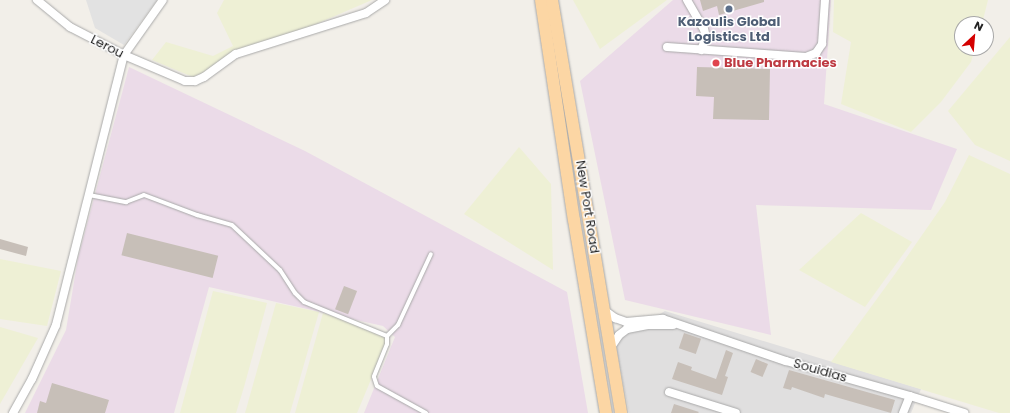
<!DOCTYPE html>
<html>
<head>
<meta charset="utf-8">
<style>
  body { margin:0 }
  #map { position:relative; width:1010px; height:413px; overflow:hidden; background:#f2efe9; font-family:Poppins,sans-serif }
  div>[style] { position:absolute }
  .residential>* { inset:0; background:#e0dfdf }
  .industrial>* { inset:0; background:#ebdbe8 }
  .farmland>* { inset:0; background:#eef0d5 }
  .parking>* { inset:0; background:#e2e2e2 }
  .building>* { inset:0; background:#c7bfb8; transform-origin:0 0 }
  .roads { filter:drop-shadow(0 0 1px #a9a9a9) drop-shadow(0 0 1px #a9a9a9) }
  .service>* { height:4px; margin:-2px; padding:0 2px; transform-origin:2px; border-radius:2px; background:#fff }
  .minor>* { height:8px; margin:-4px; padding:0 4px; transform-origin:4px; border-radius:4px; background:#fff }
  .primary>* { height:12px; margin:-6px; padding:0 6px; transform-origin:6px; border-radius:6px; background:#fcd6a4 }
  .dots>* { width:11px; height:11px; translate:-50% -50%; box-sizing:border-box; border:2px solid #fff; border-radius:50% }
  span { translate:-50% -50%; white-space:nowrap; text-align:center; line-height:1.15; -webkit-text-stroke:3px #fff; paint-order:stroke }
  .service-label { font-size:13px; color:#4e5e75; font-weight:700 }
  .street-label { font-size:13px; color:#222 }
  .health-label { font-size:13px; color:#be3a42; font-weight:700 }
  .left { translate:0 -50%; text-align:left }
  .north { position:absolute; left:954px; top:16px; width:40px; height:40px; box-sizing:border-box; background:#fff; border:1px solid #a7a7a7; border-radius:50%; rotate:26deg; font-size:11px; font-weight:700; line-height:16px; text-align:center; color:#222 }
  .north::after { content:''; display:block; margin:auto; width:14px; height:18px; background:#d40000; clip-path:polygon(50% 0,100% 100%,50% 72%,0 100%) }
</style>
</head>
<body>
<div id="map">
  <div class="residential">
    <div style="clip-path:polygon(665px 311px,921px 389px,911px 413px,629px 413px,615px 341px)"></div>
  </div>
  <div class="industrial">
    <div style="clip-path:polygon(673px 0,831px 0,824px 104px,957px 149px,931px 210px,756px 205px,771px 335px,625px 300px,580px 81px)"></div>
    <div style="clip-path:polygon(129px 67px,305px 151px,567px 292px,588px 413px,364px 413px,395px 337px,383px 326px,209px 287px,174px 413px,25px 413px,66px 330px,78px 258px)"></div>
  </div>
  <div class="farmland">
    <div style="clip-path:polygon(224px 0,372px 0,193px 77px,152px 60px,166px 42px,213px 56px,233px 46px,217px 13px)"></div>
    <div style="clip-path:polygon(573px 0,667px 0,600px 49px)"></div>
    <div style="clip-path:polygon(834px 0,988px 0,982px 24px,962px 24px,962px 48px,975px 48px,971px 62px,941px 102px,911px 132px,841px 104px,851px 42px,833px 32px)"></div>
    <div style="clip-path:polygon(1010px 37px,1010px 161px,975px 145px,948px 111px)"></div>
    <div style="clip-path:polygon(519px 147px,551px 184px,553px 270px,464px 214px)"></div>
    <div style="clip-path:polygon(969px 155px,1010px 174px,1010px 413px,999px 413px,831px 362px,895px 274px,945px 202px)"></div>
    <div style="clip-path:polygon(861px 213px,912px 242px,865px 307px,799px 270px)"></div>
    <div style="clip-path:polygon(0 259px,61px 271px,47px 326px,0 319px)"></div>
    <div style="clip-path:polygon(213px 291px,267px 303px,244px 387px,236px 413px,180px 413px)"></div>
    <div style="clip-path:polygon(276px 303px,319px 312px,290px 413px,245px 413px)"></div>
    <div style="clip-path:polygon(323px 313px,378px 330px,387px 341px,357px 413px,295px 413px)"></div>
    <div style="clip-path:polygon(0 327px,38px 338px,0 404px)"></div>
  </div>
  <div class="parking">
    <div style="clip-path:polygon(86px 0,157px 0,124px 45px,95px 28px)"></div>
  </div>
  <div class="building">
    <div style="clip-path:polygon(700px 0,764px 0,764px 2px,719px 15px,717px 6px,703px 11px)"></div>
    <div style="clip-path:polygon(697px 67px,770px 69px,769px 120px,713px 119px,714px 97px,696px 96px)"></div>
    <div style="left:127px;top:233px;width:94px;height:23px;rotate:14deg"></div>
    <div style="clip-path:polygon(0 239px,28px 247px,26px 256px,0 249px)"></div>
    <div style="left:344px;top:286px;width:14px;height:25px;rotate:21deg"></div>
    <div style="left:684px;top:333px;width:18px;height:16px;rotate:19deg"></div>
    <div style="clip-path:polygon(726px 350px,733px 353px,725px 376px,728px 377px,722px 395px,672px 379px,678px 362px,692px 367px,691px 370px,716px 379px)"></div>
    <div style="left:756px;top:359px;width:13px;height:14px;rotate:23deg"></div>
    <div style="clip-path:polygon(789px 370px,895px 400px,891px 413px,825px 394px,824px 398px,792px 387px,791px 390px,783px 388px)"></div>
    <div style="clip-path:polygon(52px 383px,109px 400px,105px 413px,37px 413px,40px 401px,46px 403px)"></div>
    <div style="clip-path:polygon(674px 404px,699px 412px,698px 413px,671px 413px)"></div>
  </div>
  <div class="roads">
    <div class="service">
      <div style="left:89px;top:195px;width:38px;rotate:11deg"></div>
      <div style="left:126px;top:202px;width:19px;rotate:-21deg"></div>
      <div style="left:144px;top:195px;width:57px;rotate:20.7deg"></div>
      <div style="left:197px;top:215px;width:36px;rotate:16deg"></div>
      <div style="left:232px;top:225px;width:66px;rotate:43.2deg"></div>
      <div style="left:280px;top:270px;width:27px;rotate:57deg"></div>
      <div style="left:295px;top:293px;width:13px;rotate:45deg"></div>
      <div style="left:304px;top:302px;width:90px;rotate:22.3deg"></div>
      <div style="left:387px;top:336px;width:8px;rotate:90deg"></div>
      <div style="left:387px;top:344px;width:35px;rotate:112deg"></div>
      <div style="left:374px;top:377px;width:9px;rotate:72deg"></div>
      <div style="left:377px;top:386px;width:56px;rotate:28.9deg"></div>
      <div style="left:387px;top:336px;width:16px;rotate:-45deg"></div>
      <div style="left:398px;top:325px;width:78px;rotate:-65.1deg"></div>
    </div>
    <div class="minor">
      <div style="left:37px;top:0;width:43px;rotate:39.3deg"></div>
      <div style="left:70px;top:27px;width:61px;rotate:27.4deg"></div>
      <div style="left:124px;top:55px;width:66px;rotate:23.1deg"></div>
      <div style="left:185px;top:81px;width:10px"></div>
      <div style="left:195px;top:81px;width:10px;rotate:-24deg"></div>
      <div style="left:204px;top:77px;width:39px;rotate:-36deg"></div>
      <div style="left:236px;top:54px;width:136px;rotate:-17.5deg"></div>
      <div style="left:366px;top:13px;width:23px;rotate:-34deg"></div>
      <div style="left:687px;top:0;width:34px;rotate:60deg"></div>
      <div style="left:704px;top:29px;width:8px;rotate:76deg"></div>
      <div style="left:706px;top:37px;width:14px;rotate:111deg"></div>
      <div style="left:667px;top:47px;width:139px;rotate:4.1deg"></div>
      <div style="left:806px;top:57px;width:11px;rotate:-22deg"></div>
      <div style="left:816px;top:53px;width:11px;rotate:-56deg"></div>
      <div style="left:822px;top:44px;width:44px;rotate:-86.1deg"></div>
      <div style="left:604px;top:310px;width:14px;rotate:36deg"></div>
      <div style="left:615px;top:318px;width:12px;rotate:20deg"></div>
      <div style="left:626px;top:322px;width:37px;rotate:-5deg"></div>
      <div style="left:663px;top:319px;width:130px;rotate:18.9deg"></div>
      <div style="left:786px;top:361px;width:129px;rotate:15.8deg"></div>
      <div style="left:910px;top:396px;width:57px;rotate:17.5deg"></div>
      <div style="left:611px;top:347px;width:14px;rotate:-56deg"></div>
      <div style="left:619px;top:335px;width:10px;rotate:-37deg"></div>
      <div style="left:627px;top:329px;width:21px;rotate:-11deg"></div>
      <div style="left:648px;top:325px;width:25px"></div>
      <div style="left:669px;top:392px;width:70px;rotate:17.4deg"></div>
      <div style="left:13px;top:413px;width:39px;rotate:-61deg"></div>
      <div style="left:32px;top:379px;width:59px;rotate:-66deg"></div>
      <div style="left:56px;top:325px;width:278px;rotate:-75.9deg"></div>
      <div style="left:124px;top:55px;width:67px;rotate:-54.7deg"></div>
      <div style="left:903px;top:413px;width:18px;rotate:-68deg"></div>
    </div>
    <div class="primary">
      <div style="left:541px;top:0;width:222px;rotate:81.5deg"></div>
      <div style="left:574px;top:220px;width:196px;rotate:80.6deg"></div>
      <div style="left:552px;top:0;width:419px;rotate:80.5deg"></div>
    </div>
  </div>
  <div class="dots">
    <div style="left:729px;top:9px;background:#5c6f8a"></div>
    <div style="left:716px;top:63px;background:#e0444e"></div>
  </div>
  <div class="service-label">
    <span style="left:729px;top:30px">Kazoulis Global<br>Logistics Ltd</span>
  </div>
  <div class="street-label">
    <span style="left:107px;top:47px;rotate:27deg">Lerou</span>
    <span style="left:587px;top:207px;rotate:81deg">New Port Road</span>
    <span style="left:820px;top:371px;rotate:16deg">Souidias</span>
  </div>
  <div class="health-label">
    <span class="left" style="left:724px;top:63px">Blue Pharmacies</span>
  </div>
  <div class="north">N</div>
</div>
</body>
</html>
